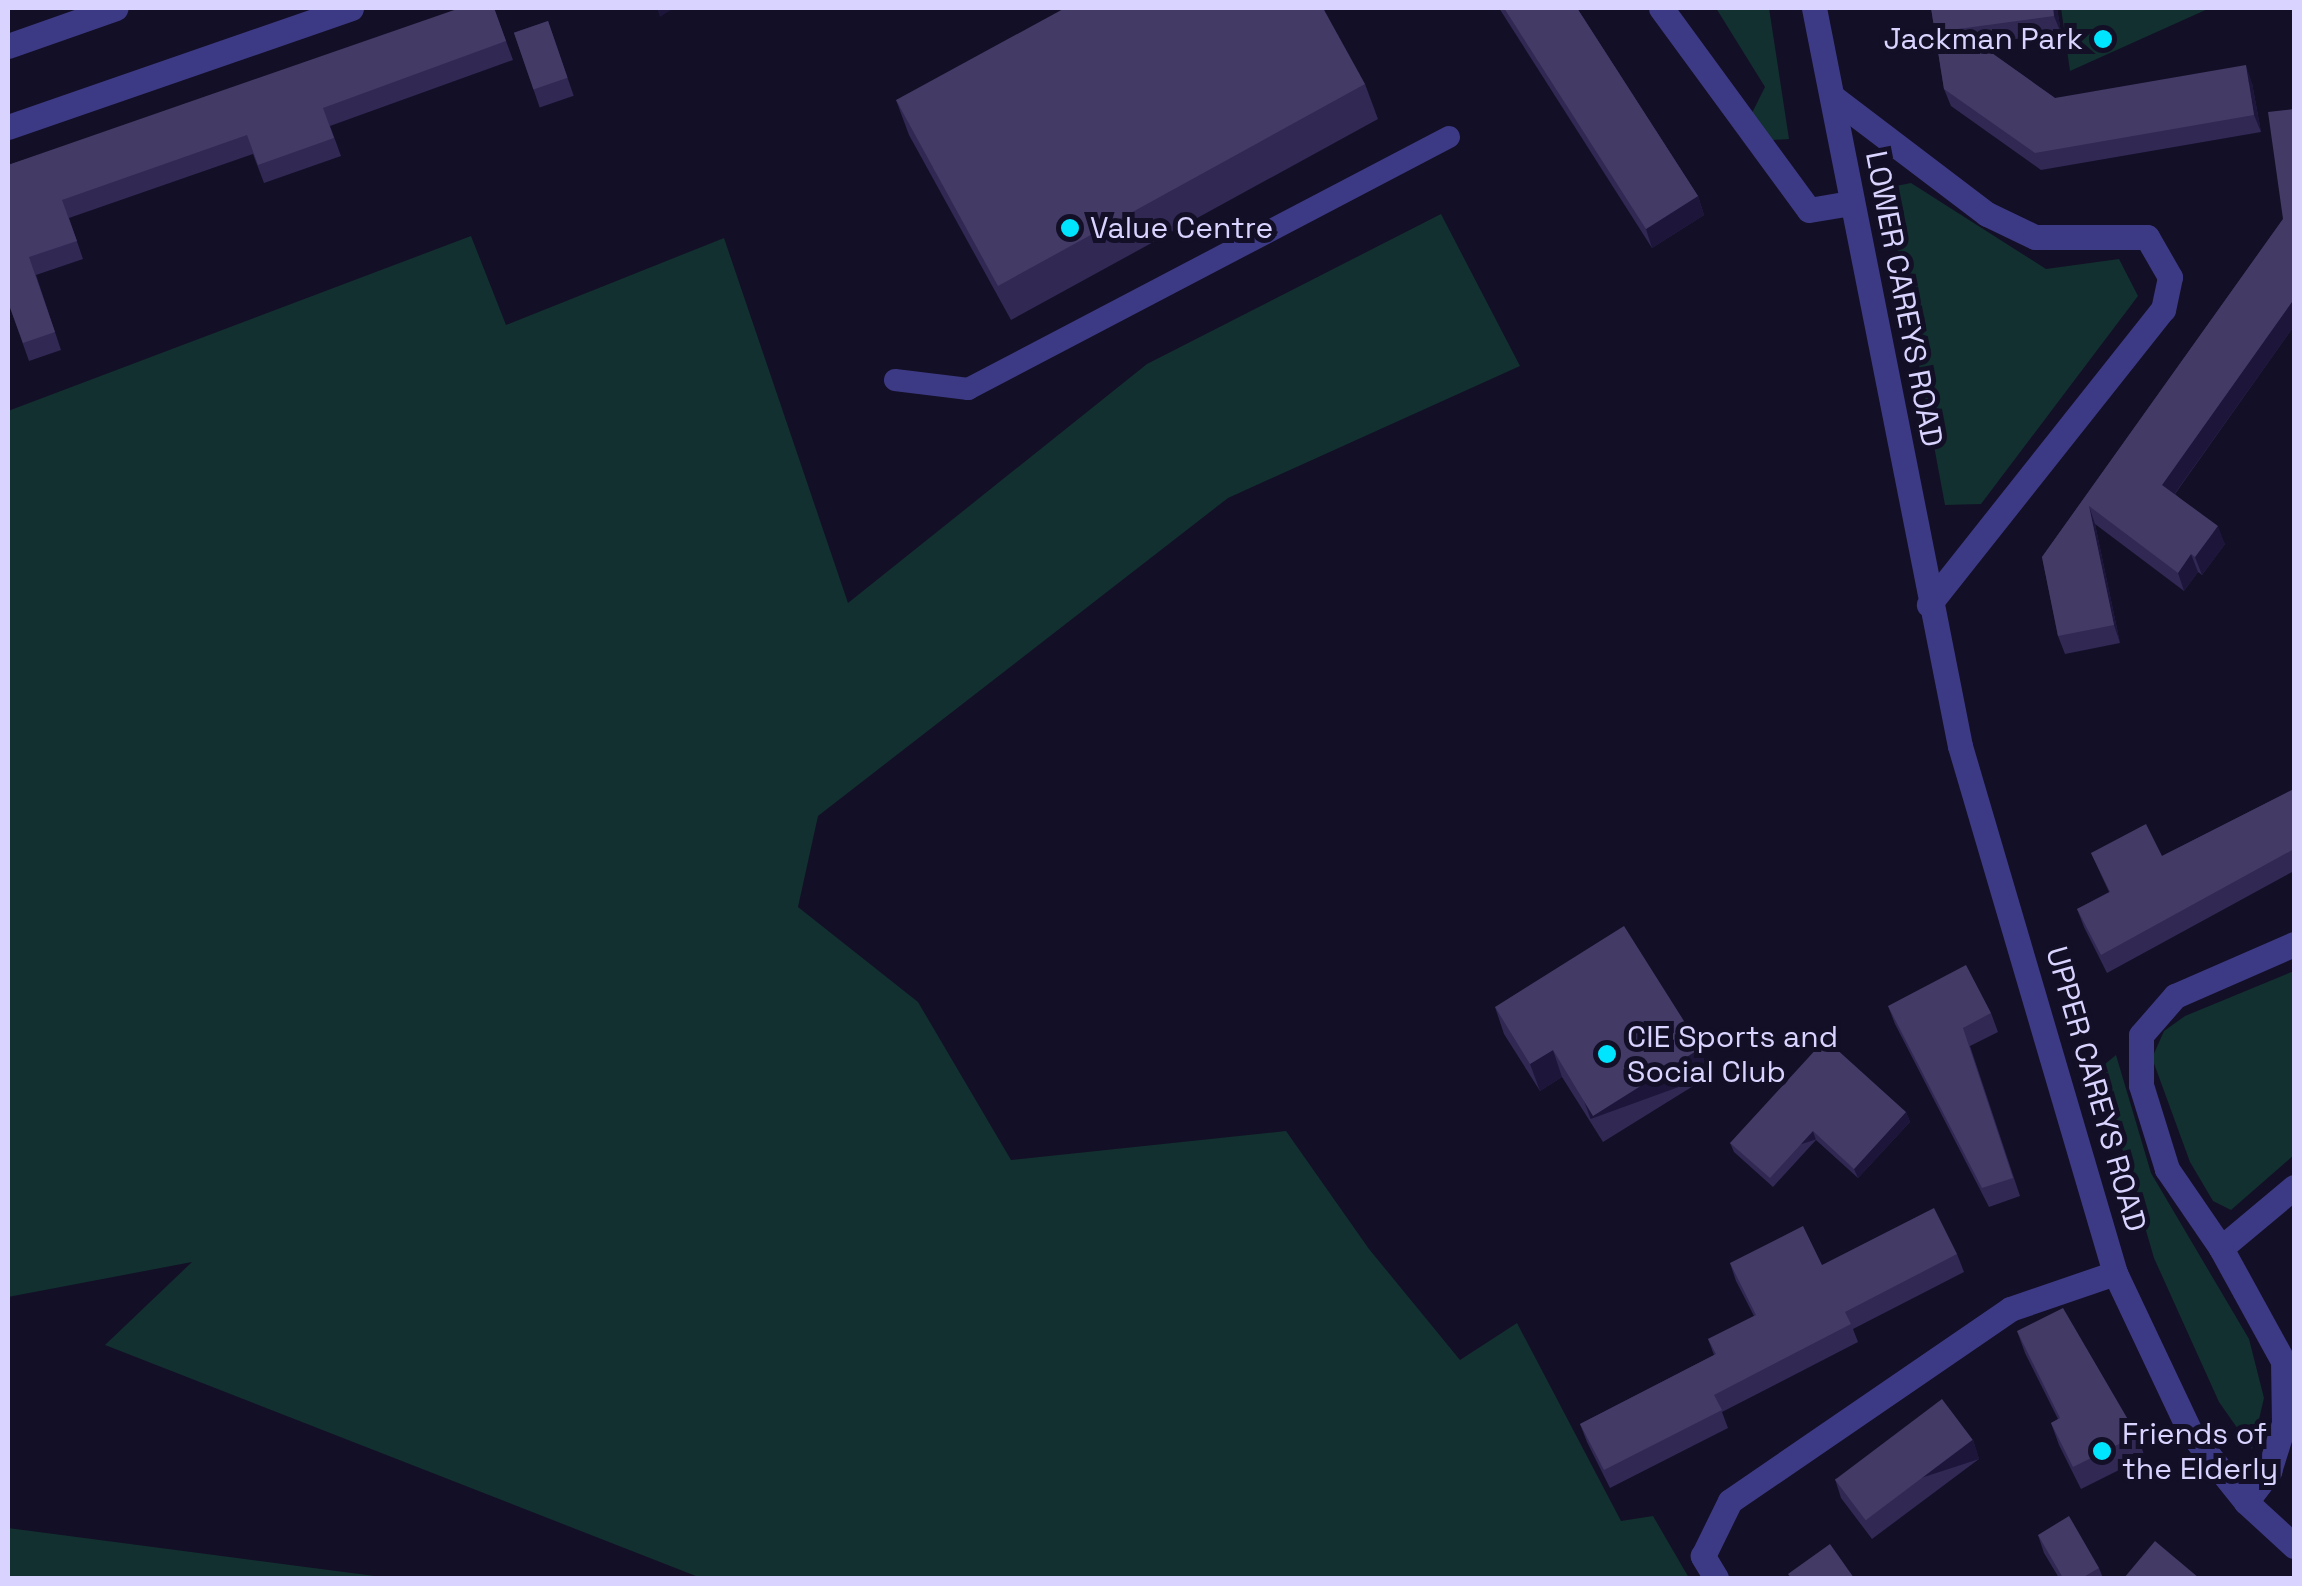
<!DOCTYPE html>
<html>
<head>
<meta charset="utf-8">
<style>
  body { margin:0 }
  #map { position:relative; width:2302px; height:1586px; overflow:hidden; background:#130f26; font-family:"Space Grotesk",sans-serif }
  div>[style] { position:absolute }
  .green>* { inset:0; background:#12302f }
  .service>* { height:22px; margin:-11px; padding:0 11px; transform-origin:11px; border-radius:11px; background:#3d3a85 }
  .minor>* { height:25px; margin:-12.5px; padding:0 12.5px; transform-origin:12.5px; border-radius:12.5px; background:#3d3a85 }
  .tertiary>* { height:25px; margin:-12.5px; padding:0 12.5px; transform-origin:12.5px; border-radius:12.5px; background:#3d3a85 }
  .wall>* { inset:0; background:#312854; transform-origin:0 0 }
  .shaded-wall>* { inset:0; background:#1d163a; transform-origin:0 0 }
  .building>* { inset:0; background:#433a66; transform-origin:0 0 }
  .dots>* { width:28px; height:28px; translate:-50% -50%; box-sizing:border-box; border:5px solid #130f26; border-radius:50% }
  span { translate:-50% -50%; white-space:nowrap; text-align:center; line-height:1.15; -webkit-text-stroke:10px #130f26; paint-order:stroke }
  .poi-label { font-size:30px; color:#d9d4ff }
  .right { translate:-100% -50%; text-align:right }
  .left { translate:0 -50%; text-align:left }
  .street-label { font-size:30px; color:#d9d4ff }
  .frame { position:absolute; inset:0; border:10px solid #d9d4ff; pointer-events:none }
</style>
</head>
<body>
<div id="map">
  <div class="green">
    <div style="clip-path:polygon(1716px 8px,1769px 8px,1789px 139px,1758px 141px,1747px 123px,1765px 87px)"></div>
    <div style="clip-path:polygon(2061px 8px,2210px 8px,2070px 71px)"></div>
    <div style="clip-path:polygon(1911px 183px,2046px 269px,2119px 259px,2138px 296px,1981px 504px,1945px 505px,1886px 188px)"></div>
    <div style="clip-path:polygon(1441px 214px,1520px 366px,1228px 498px,818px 816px,798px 907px,918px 1002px,1011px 1160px,1286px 1131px,1369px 1249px,1460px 1360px,1517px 1323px,1621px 1521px,1653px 1516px,1689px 1578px,701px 1578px,105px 1345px,192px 1262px,8px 1297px,8px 411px,471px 236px,506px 325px,724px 238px,848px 603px,1147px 364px)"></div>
    <div style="clip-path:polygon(2294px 971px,2294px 1155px,2231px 1210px,2213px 1201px,2190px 1162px,2152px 1058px,2164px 1031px,2185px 1016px)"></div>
    <div style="clip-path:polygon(2116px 1055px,2151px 1173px,2249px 1339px,2264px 1398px,2252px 1449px,2219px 1402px,2154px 1258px,2099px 1069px)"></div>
    <div style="clip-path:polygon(8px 1528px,390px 1578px,8px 1578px)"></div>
  </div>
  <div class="service">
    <div style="left:895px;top:380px;width:74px;rotate:7deg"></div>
    <div style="left:968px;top:389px;width:543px;rotate:-27.65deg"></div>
  </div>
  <div class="minor">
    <div style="left:1661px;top:8px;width:250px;rotate:53.8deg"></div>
    <div style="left:1809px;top:210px;width:43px;rotate:-9.5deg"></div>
    <div style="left:1814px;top:8px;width:752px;rotate:78.81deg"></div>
    <div style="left:1960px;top:746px;width:549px;rotate:73.61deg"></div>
    <div style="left:2115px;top:1273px;width:176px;rotate:64.7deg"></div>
    <div style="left:2190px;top:1432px;width:90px;rotate:51.3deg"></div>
    <div style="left:2246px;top:1502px;width:65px;rotate:42.5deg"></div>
    <div style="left:1834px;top:98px;width:192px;rotate:37.2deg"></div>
    <div style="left:1987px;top:214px;width:53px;rotate:25.6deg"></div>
    <div style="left:2035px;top:237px;width:112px"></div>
    <div style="left:2147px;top:237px;width:46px;rotate:60.1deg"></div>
    <div style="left:2170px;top:277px;width:33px;rotate:102deg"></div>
    <div style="left:2163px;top:309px;width:377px;rotate:128.4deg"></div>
    <div style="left:8px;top:127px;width:363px;rotate:-19.1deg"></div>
    <div style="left:2221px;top:1248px;width:95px;rotate:-39.9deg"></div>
    <div style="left:2246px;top:1502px;width:39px;rotate:-53deg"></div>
    <div style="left:2269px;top:1471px;width:50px;rotate:-72.6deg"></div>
    <div style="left:2284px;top:1423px;width:62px;rotate:-90.9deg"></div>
    <div style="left:2283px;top:1361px;width:129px;rotate:-118.8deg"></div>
    <div style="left:2221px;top:1248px;width:96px;rotate:-124.4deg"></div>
    <div style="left:2167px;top:1169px;width:88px;rotate:-107.2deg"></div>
    <div style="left:2141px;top:1085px;width:50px;rotate:-90deg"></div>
    <div style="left:2141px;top:1035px;width:52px;rotate:-48.9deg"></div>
    <div style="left:2175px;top:996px;width:130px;rotate:-23.6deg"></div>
    <div style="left:1716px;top:1578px;width:26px;rotate:-121deg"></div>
    <div style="left:1703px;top:1556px;width:61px;rotate:-63.9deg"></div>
    <div style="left:1730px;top:1501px;width:340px;rotate:-34.4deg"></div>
    <div style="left:2010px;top:1309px;width:111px;rotate:-18.9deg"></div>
  </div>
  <div class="tertiary">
    <div style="left:8px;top:46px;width:114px;rotate:-19.4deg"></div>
  </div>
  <div class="wall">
    <div style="clip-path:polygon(494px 8px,513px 60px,330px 126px,341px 156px,264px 183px,253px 154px,69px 218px,83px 259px,36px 275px,61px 350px,29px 361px,8px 302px,8px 165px)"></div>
    <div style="clip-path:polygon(1499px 8px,1577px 8px,1698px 196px,1704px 215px,1652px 248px)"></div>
    <div style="clip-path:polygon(1931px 8px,2057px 8px,2061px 33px,1979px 44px,2055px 98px,2252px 83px,2261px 132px,2041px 170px,1951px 106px,1944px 89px)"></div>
    <div style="left:548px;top:21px;width:79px;height:36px;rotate:71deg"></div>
    <div style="clip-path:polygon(1365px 84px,1378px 119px,1011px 320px,909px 135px,896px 100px)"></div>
    <div style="clip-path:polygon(2294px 109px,2294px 326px,2175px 494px,2225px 544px,2202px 575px,2198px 572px,2184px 591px,2095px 524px,2120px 643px,2065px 654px,2058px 636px,2042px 557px,2283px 219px)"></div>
    <div style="clip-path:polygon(2294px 789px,2294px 871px,2107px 973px,2084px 927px,2077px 909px,2109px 892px,2091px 853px,2162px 856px)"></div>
    <div style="clip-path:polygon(1888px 1006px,1991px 1013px,1998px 1032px,1970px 1046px,2020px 1196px,1989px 1207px,1895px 1024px)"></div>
    <div style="clip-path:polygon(1495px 1007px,1701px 1048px,1711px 1075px,1603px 1142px,1562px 1077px,1540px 1091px,1504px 1034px)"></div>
    <div style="clip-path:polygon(1906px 1112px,1910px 1122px,1858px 1178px,1816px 1140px,1773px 1187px,1734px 1152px,1730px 1143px)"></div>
    <div style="clip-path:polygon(1957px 1254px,1964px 1272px,1853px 1329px,1858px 1342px,1722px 1412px,1728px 1428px,1610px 1488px,1587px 1442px,1580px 1424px,1714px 1355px,1708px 1339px,1754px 1316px,1736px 1281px,1730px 1263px,1822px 1265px)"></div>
    <div style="clip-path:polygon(2017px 1331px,2137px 1435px,2145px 1457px,2081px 1489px,2059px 1445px,2051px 1423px,2058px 1419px,2025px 1353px)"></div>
    <div style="clip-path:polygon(1973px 1440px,1979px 1459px,1872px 1539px,1841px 1498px,1835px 1479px)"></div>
    <div style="clip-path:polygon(2038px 1535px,2099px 1568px,2103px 1578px,2059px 1578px,2044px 1553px)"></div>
  </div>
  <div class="shaded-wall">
    <div style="clip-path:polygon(657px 8px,674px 8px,660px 17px)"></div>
    <div style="clip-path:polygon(2053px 8px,2057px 8px,2061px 33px,2054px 16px)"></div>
    <div style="clip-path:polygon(2246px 65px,2252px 83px,2261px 132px,2254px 115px)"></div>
    <div style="clip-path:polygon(1698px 196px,1704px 215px,1652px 248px,1646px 229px)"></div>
    <div style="clip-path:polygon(2294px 299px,2294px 326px,2168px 503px,2162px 485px)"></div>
    <div style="clip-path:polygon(2089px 506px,2095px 524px,2120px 643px,2114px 625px)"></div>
    <div style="clip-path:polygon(2218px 526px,2225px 544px,2202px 575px,2195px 557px)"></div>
    <div style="clip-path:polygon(2191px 554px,2198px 572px,2184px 591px,2178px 573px)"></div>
    <div style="left:1701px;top:1048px;width:29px;height:128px;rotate:70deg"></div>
    <div style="clip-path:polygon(1553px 1050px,1562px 1077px,1540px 1091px,1530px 1064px)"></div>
    <div style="clip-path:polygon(1906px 1112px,1910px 1122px,1858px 1178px,1854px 1169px)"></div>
    <div style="left:1813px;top:1131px;width:9px;height:64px;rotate:72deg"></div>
    <div style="left:1973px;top:1440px;width:20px;height:134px;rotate:72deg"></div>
  </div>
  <div class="building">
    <div style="clip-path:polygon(460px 8px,494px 8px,506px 41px,323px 108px,334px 138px,258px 165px,247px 135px,62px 200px,77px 241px,29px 257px,55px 332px,23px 343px,8px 302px,8px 165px)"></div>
    <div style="clip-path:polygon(1065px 8px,1323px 8px,1365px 84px,998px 286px,896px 100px)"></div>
    <div style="clip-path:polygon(1504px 8px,1577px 8px,1698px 196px,1646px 229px)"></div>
    <div style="clip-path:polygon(1931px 8px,2053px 8px,2054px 16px,1958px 29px,2055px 98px,2246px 65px,2254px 115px,2035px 153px,1944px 89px)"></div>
    <div style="left:548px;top:21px;width:60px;height:36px;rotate:71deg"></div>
    <div style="clip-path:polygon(2294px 109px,2294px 299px,2162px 485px,2218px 526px,2195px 557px,2191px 554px,2178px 573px,2089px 506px,2114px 625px,2058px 636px,2042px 557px,2283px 219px,2268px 112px)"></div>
    <div style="clip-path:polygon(2294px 789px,2294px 849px,2101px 955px,2077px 909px,2110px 892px,2091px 853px,2146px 824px,2162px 856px)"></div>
    <div style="clip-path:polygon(1624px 926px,1701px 1048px,1593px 1116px,1553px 1050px,1530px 1064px,1495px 1007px)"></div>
    <div style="clip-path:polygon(1966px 965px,1991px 1013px,1963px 1028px,2013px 1178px,1982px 1188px,1888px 1006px)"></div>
    <div style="clip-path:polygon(1819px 1046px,1833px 1046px,1906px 1112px,1854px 1169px,1813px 1131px,1770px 1178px,1730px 1143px)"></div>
    <div style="clip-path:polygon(1934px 1208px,1957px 1254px,1845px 1312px,1851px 1324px,1714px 1395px,1722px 1410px,1604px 1470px,1580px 1424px,1716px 1354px,1708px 1339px,1756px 1315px,1730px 1263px,1803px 1226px,1822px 1265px)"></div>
    <div style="clip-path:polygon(2063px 1308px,2137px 1435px,2073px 1467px,2051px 1423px,2060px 1418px,2017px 1331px)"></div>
    <div style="left:1942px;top:1399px;width:51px;height:134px;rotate:53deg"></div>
    <div style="clip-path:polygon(2069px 1516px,2099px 1568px,2082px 1578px,2063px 1578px,2038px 1535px)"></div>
    <div style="clip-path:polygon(2155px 1541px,2199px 1578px,2124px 1578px)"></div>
    <div style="clip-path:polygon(1830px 1544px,1854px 1578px,1791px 1578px,1788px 1574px)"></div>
  </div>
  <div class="dots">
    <div style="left:2103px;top:39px;background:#00e5ff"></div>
    <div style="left:1070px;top:228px;background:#00e5ff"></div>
    <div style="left:1607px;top:1054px;background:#00e5ff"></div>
    <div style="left:2102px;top:1451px;background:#00e5ff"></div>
  </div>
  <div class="poi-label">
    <span class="right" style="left:2083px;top:39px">Jackman Park</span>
    <span class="left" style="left:1090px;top:228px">Value Centre</span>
    <span class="left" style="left:1627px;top:1054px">CIE Sports and<br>Social Club</span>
    <span class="left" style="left:2122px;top:1451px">Friends of<br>the Elderly</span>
  </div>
  <div class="street-label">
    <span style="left:1904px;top:299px;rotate:79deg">LOWER CAREYS ROAD</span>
    <span style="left:2096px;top:1089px;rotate:74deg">UPPER CAREYS ROAD</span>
  </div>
  <div class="frame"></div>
</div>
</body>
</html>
